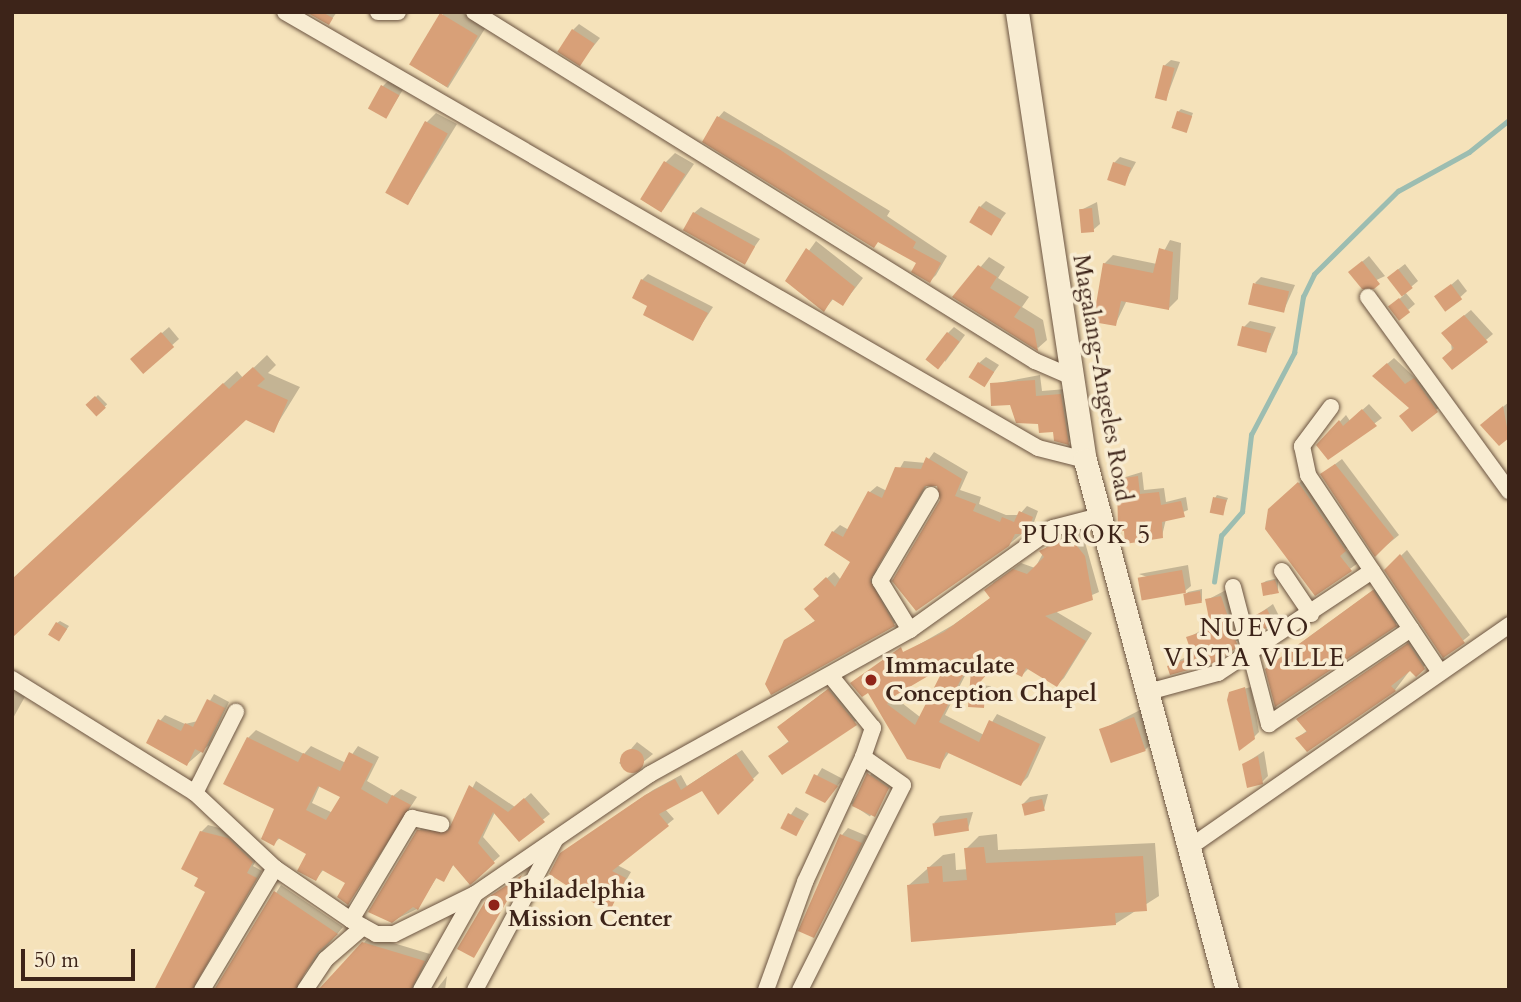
<!DOCTYPE html>
<html>
<head>
<meta charset="utf-8">
<style>
  body { margin:0 }
  #map { position:relative; width:1521px; height:1002px; overflow:hidden; background:#f5e2ba; font-family:Cardo,serif }
  div>[style] { position:absolute }
  .shadow>* { inset:0; background:#0003; transform-origin:0 0 }
  .stream>* { height:4.5px; margin:-2.25px; padding:0 2.25px; transform-origin:2.25px; border-radius:2.25px; background:#9cbdb1 }
  .building>* { inset:0; background:#d8a078; transform-origin:0 0 }
  .round { border-radius:50% }
  .roads { filter:drop-shadow(0 0 2px #6b5441) drop-shadow(0 0 2px #6b5441) }
  .minor>* { height:16px; margin:-8px; padding:0 8px; transform-origin:8px; border-radius:8px; background:#f8ecd2 }
  .secondary>* { height:23px; margin:-11.5px; padding:0 11.5px; transform-origin:11.5px; border-radius:11.5px; background:#f8ecd2 }
  .dots>* { width:19px; height:19px; translate:-50% -50%; box-sizing:border-box; border:4px solid #f8ecd2; border-radius:50% }
  span { translate:-50% -50%; white-space:nowrap; text-align:center; line-height:1.15; -webkit-text-stroke:7px #f8ecd2; paint-order:stroke }
  .street-label { font-size:24px; color:#3d2419 }
  .poi-label { font-size:24px; color:#3d2419; font-weight:700 }
  .left { translate:0 -50%; text-align:left }
  .neighbourhood-label { font-size:26px; color:#3d2419; letter-spacing:2px }
  .frame { position:absolute; inset:0; border:14px solid #3d2419; pointer-events:none }
  .scale { position:absolute; left:21px; top:949px; width:114px; height:32px; box-sizing:border-box; border:4px solid #3d2419; border-top:0; padding-left:9px; font-size:21px; line-height:24px; white-space:nowrap; color:#3d2419; -webkit-text-stroke:5px #f8ecd2; paint-order:stroke }
</style>
</head>
<body>
<div id="map">
  <div class="shadow">
    <div style="clip-path:polygon(310px 12px,337px 12px,329px 23px)"></div>
    <div style="clip-path:polygon(444px 12px,461px 12px,486px 27px,448px 88px,415px 67px)"></div>
    <div style="clip-path:polygon(579px 24px,600px 38px,580px 63px,573px 30px)"></div>
    <div style="clip-path:polygon(1171px 60px,1180px 62px,1166px 99px,1164px 66px)"></div>
    <div style="clip-path:polygon(389px 80px,404px 88px,386px 117px,383px 86px)"></div>
    <div style="clip-path:polygon(1181px 109px,1193px 113px,1186px 131px,1178px 112px)"></div>
    <div style="clip-path:polygon(724px 111px,890px 211px,887px 216px,947px 256px,936px 275px,930px 281px,918px 262px,718px 118px)"></div>
    <div style="clip-path:polygon(436px 113px,457px 124px,408px 204px,427px 122px)"></div>
    <div style="clip-path:polygon(675px 153px,694px 164px,663px 210px,665px 163px)"></div>
    <div style="clip-path:polygon(1120px 157px,1136px 162px,1124px 184px,1114px 163px)"></div>
    <div style="clip-path:polygon(986px 201px,1006px 213px,990px 234px,980px 207px)"></div>
    <div style="clip-path:polygon(1097px 202px,1100px 224px,1093px 230px,1081px 210px)"></div>
    <div style="clip-path:polygon(701px 207px,760px 239px,744px 262px,694px 213px)"></div>
    <div style="clip-path:polygon(1170px 240px,1181px 243px,1178px 299px,1169px 308px,1127px 300px,1115px 325px,1104px 264px,1113px 255px,1157px 264px)"></div>
    <div style="clip-path:polygon(816px 241px,863px 278px,843px 304px,834px 298px,824px 310px,787px 281px)"></div>
    <div style="clip-path:polygon(1369px 256px,1385px 276px,1362px 287px,1357px 266px)"></div>
    <div style="clip-path:polygon(989px 257px,1005px 267px,998px 278px,1029px 297px,1022px 307px,1043px 320px,1047px 340px,1038px 348px,955px 297px)"></div>
    <div style="clip-path:polygon(1405px 264px,1418px 281px,1405px 292px,1415px 304px,1408px 310px,1397px 301px,1404px 295px,1396px 271px)"></div>
    <div style="clip-path:polygon(648px 274px,713px 307px,692px 339px,649px 305px,642px 280px)"></div>
    <div style="clip-path:polygon(1261px 277px,1295px 285px,1284px 310px,1255px 283px)"></div>
    <div style="clip-path:polygon(1458px 279px,1467px 291px,1447px 309px,1444px 291px)"></div>
    <div style="clip-path:polygon(1471px 310px,1493px 334px,1453px 368px,1450px 327px)"></div>
    <div style="clip-path:polygon(1250px 321px,1276px 327px,1266px 351px,1244px 327px)"></div>
    <div style="clip-path:polygon(169px 327px,179px 339px,143px 371px,139px 353px)"></div>
    <div style="clip-path:polygon(954px 327px,965px 335px,945px 362px,948px 333px)"></div>
    <div style="clip-path:polygon(267px 355px,276px 365px,268px 373px,300px 387px,273px 431px,245px 418px,12px 580px,237px 371px,243px 378px)"></div>
    <div style="clip-path:polygon(986px 357px,999px 365px,985px 385px,979px 363px)"></div>
    <div style="clip-path:polygon(1394px 358px,1443px 404px,1413px 430px,1411px 407px,1380px 370px)"></div>
    <div style="clip-path:polygon(1040px 375px,1042px 391px,1066px 389px,1074px 437px,1068px 443px,992px 384px)"></div>
    <div style="left:98px;top:395px;width:13px;height:13px;rotate:45deg"></div>
    <div style="clip-path:polygon(1509px 402px,1509px 435px,1499px 444px,1489px 418px)"></div>
    <div style="clip-path:polygon(1369px 404px,1382px 418px,1328px 457px,1318px 445px,1346px 415px,1350px 421px)"></div>
    <div style="clip-path:polygon(934px 452px,968px 472px,960px 490px,981px 497px,979px 504px,1006px 515px,1019px 515px,1027px 506px,1038px 511px,1033px 525px,1008px 545px,942px 500px,938px 485px,927px 485px,876px 568px,901px 617px,894px 624px,786px 641px,816px 620px,821px 596px,815px 589px,834px 572px,841px 580px,852px 561px,833px 532px,840px 525px,849px 530px,870px 492px,877px 486px,887px 491px,904px 461px,926px 463px)"></div>
    <div style="clip-path:polygon(1342px 459px,1399px 535px,1376px 554px,1322px 474px)"></div>
    <div style="clip-path:polygon(1142px 472px,1144px 490px,1164px 488px,1166px 502px,1186px 497px,1188px 510px,1166px 519px,1162px 536px,1119px 479px)"></div>
    <div style="clip-path:polygon(1306px 477px,1352px 543px,1346px 549px,1358px 563px,1316px 594px,1277px 502px)"></div>
    <div style="clip-path:polygon(1217px 495px,1228px 498px,1222px 513px,1215px 498px)"></div>
    <div style="clip-path:polygon(evenodd,1081px 528px,1099px 592px,1055px 611px,1092px 633px,1064px 678px,1057px 685px,1029px 668px,1022px 675px,995px 662px,977px 685px,991px 686px,990px 699px,970px 705px,974px 658px,945px 715px,984px 735px,997px 714px,1046px 737px,1028px 777px,1021px 784px,950px 751px,939px 767px,869px 691px,852px 683px,953px 625px,992px 597px,993px 583px,1021px 563px,1035px 568px,1048px 544px,1081px 528px,949px 661px,920px 717px,893px 696px,949px 661px)"></div>
    <div style="clip-path:polygon(1407px 550px,1470px 635px,1444px 656px,1386px 570px)"></div>
    <div style="clip-path:polygon(1188px 565px,1191px 586px,1185px 591px,1139px 574px)"></div>
    <div style="clip-path:polygon(1278px 578px,1278px 592px,1263px 583px,1266px 581px)"></div>
    <div style="clip-path:polygon(1379px 586px,1401px 619px,1395px 625px,1273px 663px)"></div>
    <div style="clip-path:polygon(1202px 589px,1202px 601px,1185px 595px,1188px 592px)"></div>
    <div style="clip-path:polygon(1228px 589px,1245px 638px,1169px 666px,1193px 653px,1188px 638px,1212px 624px,1207px 600px)"></div>
    <div style="clip-path:polygon(1273px 604px,1279px 616px,1273px 622px,1254px 617px)"></div>
    <div style="clip-path:polygon(60px 621px,69px 626px,60px 639px,57px 623px)"></div>
    <div style="clip-path:polygon(1415px 639px,1430px 661px,1416px 674px,1411px 669px,1395px 690px,1308px 750px,1297px 738px,1308px 730px,1298px 719px)"></div>
    <div style="clip-path:polygon(836px 683px,863px 716px,782px 772px,771px 756px,790px 740px,787px 720px)"></div>
    <div style="clip-path:polygon(12px 684px,27px 693px,12px 720px)"></div>
    <div style="clip-path:polygon(1251px 687px,1259px 732px,1253px 738px,1231px 692px)"></div>
    <div style="clip-path:polygon(214px 694px,229px 702px,209px 745px,187px 764px,160px 721px,165px 715px,185px 724px,198px 721px)"></div>
    <div style="clip-path:polygon(1144px 708px,1155px 740px,1145px 750px,1101px 730px)"></div>
    <div style="clip-path:polygon(evenodd,256px 730px,304px 754px,311px 746px,346px 763px,358px 746px,379px 757px,367px 781px,393px 796px,401px 789px,417px 797px,348px 903px,347px 882px,324px 869px,316px 879px,309px 853px,280px 838px,273px 844px,276px 808px,248px 738px,256px 730px,320px 785px,342px 796px,333px 813px,312px 803px,320px 785px)"></div>
    <div style="clip-path:polygon(637px 742px,653px 754px,631px 772px,619px 763px)"></div>
    <div style="clip-path:polygon(742px 750px,759px 773px,719px 812px,703px 789px,665px 809px,674px 819px,617px 865px,631px 872px,608px 911px,561px 854px,653px 790px,681px 775px,687px 786px)"></div>
    <div style="clip-path:polygon(1264px 751px,1268px 776px,1262px 782px,1244px 764px)"></div>
    <div style="clip-path:polygon(822px 768px,843px 779px,825px 801px,807px 792px)"></div>
    <div style="left:875px;top:768px;width:23px;height:43px;rotate:34deg"></div>
    <div style="clip-path:polygon(476px 781px,515px 807px,531px 793px,550px 814px,519px 839px,495px 812px,483px 837px,500px 856px,470px 882px,454px 864px,443px 880px,437px 877px,417px 909px,390px 922px,419px 831px,425px 824px,453px 826px)"></div>
    <div style="clip-path:polygon(1048px 794px,1044px 809px,1023px 804px,1030px 797px)"></div>
    <div style="clip-path:polygon(796px 807px,809px 814px,795px 834px,782px 828px)"></div>
    <div style="clip-path:polygon(973px 812px,968px 829px,934px 823px,940px 816px)"></div>
    <div style="clip-path:polygon(208px 825px,234px 832px,259px 855px,253px 866px,262px 871px,199px 977px,203px 990px,155px 990px,208px 891px,201px 877px,201px 832px)"></div>
    <div style="clip-path:polygon(848px 828px,867px 836px,814px 936px,842px 835px)"></div>
    <div style="clip-path:polygon(997px 834px,998px 850px,1155px 843px,1159px 896px,1115px 924px,909px 885px,943px 855px,955px 853px,956px 870px,968px 869px,966px 849px,979px 836px)"></div>
    <div style="clip-path:polygon(281px 885px,343px 927px,302px 976px,305px 990px,216px 990px)"></div>
    <div style="clip-path:polygon(370px 936px,430px 954px,416px 982px,421px 990px,322px 990px)"></div>
    <div style="clip-path:polygon(447px 976px,445px 990px,436px 990px)"></div>
  </div>
  <div class="stream">
    <div style="left:1214px;top:582px;width:47px;rotate:-81.3deg"></div>
    <div style="left:1221px;top:536px;width:32px;rotate:-49deg"></div>
    <div style="left:1242px;top:512px;width:78px;rotate:-83.3deg"></div>
    <div style="left:1251px;top:435px;width:93px;rotate:-62.3deg"></div>
    <div style="left:1294px;top:353px;width:57px;rotate:-80.9deg"></div>
    <div style="left:1303px;top:297px;width:25px;rotate:-64deg"></div>
    <div style="left:1314px;top:274px;width:118px;rotate:-44.7deg"></div>
    <div style="left:1398px;top:191px;width:81px;rotate:-28.8deg"></div>
    <div style="left:1469px;top:152px;width:51px;rotate:-38.7deg"></div>
  </div>
  <div class="building">
    <div style="clip-path:polygon(306px 12px,322px 12px,333px 18px,329px 25px)"></div>
    <div style="left:440px;top:13px;width:44px;height:60px;rotate:31deg"></div>
    <div style="left:572px;top:29px;width:27px;height:27px;rotate:33deg"></div>
    <div style="left:1163px;top:65px;width:12px;height:34px;rotate:14deg"></div>
    <div style="left:381px;top:85px;width:21px;height:27px;rotate:29deg"></div>
    <div style="left:1177px;top:111px;width:16px;height:18px;rotate:18deg"></div>
    <div style="clip-path:polygon(717px 116px,779px 149px,916px 242px,913px 248px,941px 263px,930px 283px,911px 272px,916px 263px,878px 242px,874px 248px,702px 142px)"></div>
    <div style="left:425px;top:121px;width:26px;height:82px;rotate:29deg"></div>
    <div style="left:664px;top:161px;width:25px;height:45px;rotate:32deg"></div>
    <div style="left:1113px;top:162px;width:19px;height:19px;rotate:18deg"></div>
    <div style="left:979px;top:206px;width:26px;height:19px;rotate:31deg"></div>
    <div style="left:1092px;top:208px;width:24px;height:13px;rotate:85deg"></div>
    <div style="left:693px;top:212px;width:71px;height:21px;rotate:29deg"></div>
    <div style="clip-path:polygon(806px 248px,855px 287px,843px 306px,832px 299px,824px 312px,785px 281px)"></div>
    <div style="clip-path:polygon(1159px 248px,1173px 252px,1169px 310px,1121px 301px,1116px 326px,1093px 322px,1103px 263px,1153px 273px)"></div>
    <div style="clip-path:polygon(1362px 261px,1380px 284px,1374px 289px,1362px 289px,1348px 272px)"></div>
    <div style="clip-path:polygon(978px 265px,997px 277px,990px 288px,1021px 307px,1014px 317px,1034px 329px,1038px 351px,952px 297px)"></div>
    <div style="left:1398px;top:269px;width:24px;height:14px;rotate:52deg"></div>
    <div style="clip-path:polygon(641px 279px,708px 313px,693px 341px,643px 315px,647px 306px,632px 298px)"></div>
    <div style="left:1253px;top:283px;width:37px;height:22px;rotate:13deg"></div>
    <div style="left:1451px;top:284px;width:19px;height:21px;rotate:54deg"></div>
    <div style="left:1399px;top:298px;width:18px;height:14px;rotate:52deg"></div>
    <div style="clip-path:polygon(1464px 315px,1488px 342px,1452px 370px,1442px 358px,1454px 348px,1441px 333px)"></div>
    <div style="left:1242px;top:326px;width:30px;height:20px;rotate:14deg"></div>
    <div style="left:161px;top:332px;width:20px;height:41px;rotate:49deg"></div>
    <div style="left:947px;top:332px;width:16px;height:35px;rotate:38deg"></div>
    <div style="left:978px;top:362px;width:19px;height:18px;rotate:32deg"></div>
    <div style="clip-path:polygon(1387px 363px,1405px 384px,1414px 378px,1438px 412px,1412px 432px,1399px 416px,1409px 408px,1372px 376px)"></div>
    <div style="clip-path:polygon(253px 367px,265px 379px,257px 386px,288px 400px,274px 433px,246px 420px,12px 638px,12px 579px,223px 383px,229px 389px)"></div>
    <div style="clip-path:polygon(1035px 380px,1036px 396px,1061px 394px,1069px 445px,1054px 441px,1053px 432px,1039px 433px,1038px 424px,1016px 423px,1010px 405px,991px 406px,990px 383px)"></div>
    <div style="left:95px;top:396px;width:16px;height:13px;rotate:47deg"></div>
    <div style="clip-path:polygon(1503px 406px,1509px 438px,1499px 446px,1480px 425px)"></div>
    <div style="clip-path:polygon(1362px 409px,1377px 426px,1328px 460px,1316px 445px,1339px 420px,1343px 426px)"></div>
    <div style="clip-path:polygon(926px 457px,962px 479px,955px 496px,976px 504px,973px 511px,1000px 522px,1002px 517px,1014px 522px,1019px 511px,1033px 517px,1027px 534px,1015px 534px,1009px 546px,916px 611px,892px 581px,940px 500px,937px 486px,925px 486px,870px 580px,895px 626px,771px 695px,765px 684px,784px 640px,815px 621px,804px 609px,819px 596px,813px 589px,826px 577px,835px 587px,850px 562px,824px 545px,832px 531px,843px 537px,868px 491px,882px 498px,895px 467px,921px 469px)"></div>
    <div style="clip-path:polygon(1335px 464px,1394px 538px,1375px 557px,1320px 474px)"></div>
    <div style="clip-path:polygon(1138px 476px,1140px 494px,1159px 492px,1161px 505px,1181px 501px,1185px 517px,1162px 522px,1163px 538px,1125px 544px,1124px 531px,1118px 530px,1117px 479px)"></div>
    <div style="clip-path:polygon(1298px 482px,1346px 551px,1340px 556px,1352px 571px,1315px 596px,1265px 529px,1268px 509px)"></div>
    <div style="left:1213px;top:497px;width:14px;height:16px;rotate:12deg"></div>
    <div style="clip-path:polygon(evenodd,1076px 533px,1073px 541px,1085px 556px,1093px 600px,1045px 616px,1086px 641px,1057px 687px,1026px 668px,1022px 677px,995px 664px,973px 691px,985px 692px,984px 708px,968px 707px,972px 658px,939px 722px,979px 742px,989px 720px,1040px 744px,1021px 786px,946px 752px,940px 769px,907px 759px,868px 693px,862px 697px,850px 683px,901px 647px,903px 652px,944px 632px,990px 598px,984px 590px,1013px 569px,1027px 574px,1044px 557px,1039px 551px,1076px 533px,945px 666px,915px 725px,887px 704px,896px 695px,945px 666px)"></div>
    <div style="clip-path:polygon(1400px 554px,1465px 643px,1443px 658px,1384px 570px)"></div>
    <div style="left:1182px;top:570px;width:23px;height:45px;rotate:80deg"></div>
    <div style="clip-path:polygon(1275px 580px,1279px 593px,1263px 596px,1261px 583px)"></div>
    <div style="clip-path:polygon(1373px 590px,1397px 626px,1275px 707px,1265px 669px)"></div>
    <div style="left:1200px;top:591px;width:12px;height:17px;rotate:81deg"></div>
    <div style="clip-path:polygon(1221px 596px,1238px 647px,1214px 663px,1170px 675px,1167px 666px,1193px 657px,1186px 637px,1211px 629px,1205px 599px)"></div>
    <div style="clip-path:polygon(1267px 609px,1274px 623px,1256px 635px,1252px 617px)"></div>
    <div style="left:56px;top:622px;width:13px;height:15px;rotate:32deg"></div>
    <div style="clip-path:polygon(1408px 643px,1425px 669px,1416px 677px,1410px 671px,1391px 686px,1396px 691px,1307px 752px,1295px 738px,1307px 732px,1296px 719px)"></div>
    <div style="clip-path:polygon(1245px 687px,1255px 739px,1239px 751px,1227px 700px,1229px 692px)"></div>
    <div style="clip-path:polygon(828px 689px,857px 725px,782px 775px,768px 756px,789px 742px,777px 727px)"></div>
    <div style="clip-path:polygon(207px 699px,225px 708px,203px 753px,195px 749px,187px 766px,146px 743px,158px 719px,181px 731px,185px 723px,193px 727px)"></div>
    <div style="left:1134px;top:717px;width:36px;height:37px;rotate:71deg"></div>
    <div style="clip-path:polygon(evenodd,247px 737px,298px 762px,303px 753px,340px 771px,349px 752px,373px 764px,361px 789px,387px 804px,392px 795px,411px 805px,348px 905px,337px 897px,345px 883px,322px 870px,316px 881px,297px 871px,306px 854px,278px 838px,274px 846px,261px 839px,274px 809px,223px 784px,247px 737px,318px 786px,340px 797px,326px 820px,306px 810px,318px 786px)"></div>
    <div class="round" style="left:620px;top:749px;width:24px;height:24px"></div>
    <div style="clip-path:polygon(736px 754px,754px 780px,718px 815px,702px 791px,659px 814px,669px 826px,612px 871px,626px 878px,609px 913px,549px 874px,560px 853px,645px 795px,675px 779px,681px 790px)"></div>
    <div style="clip-path:polygon(1258px 756px,1263px 784px,1247px 788px,1242px 764px)"></div>
    <div style="clip-path:polygon(867px 773px,889px 788px,875px 817px,852px 806px)"></div>
    <div style="clip-path:polygon(814px 774px,838px 786px,825px 803px,805px 793px)"></div>
    <div style="clip-path:polygon(469px 785px,508px 812px,524px 798px,545px 822px,519px 842px,493px 812px,478px 843px,495px 863px,475px 881px,470px 885px,453px 865px,444px 882px,436px 878px,418px 910px,413px 907px,392px 923px,368px 912px,417px 830px,448px 831px)"></div>
    <div style="left:1042px;top:799px;width:12px;height:21px;rotate:76deg"></div>
    <div style="left:788px;top:813px;width:18px;height:17px;rotate:27deg"></div>
    <div style="left:967px;top:818px;width:13px;height:35px;rotate:81deg"></div>
    <div style="clip-path:polygon(200px 831px,228px 838px,253px 862px,247px 873px,257px 878px,192px 990px,154px 990px,205px 892px,194px 886px,198px 878px,181px 869px)"></div>
    <div style="clip-path:polygon(840px 834px,862px 843px,814px 938px,798px 931px)"></div>
    <div style="clip-path:polygon(984px 847px,986px 863px,1143px 856px,1147px 911px,1115px 913px,1116px 925px,911px 942px,907px 885px,929px 883px,927px 867px,942px 866px,943px 882px,967px 880px,964px 848px)"></div>
    <div style="clip-path:polygon(522px 875px,474px 958px,457px 949px,487px 898px)"></div>
    <div style="clip-path:polygon(274px 891px,338px 934px,317px 953px,295px 990px,214px 990px)"></div>
    <div style="clip-path:polygon(362px 942px,425px 961px,411px 990px,318px 990px)"></div>
  </div>
  <div class="roads">
    <div class="minor">
      <div style="left:285px;top:12px;width:870px;rotate:30.07deg"></div>
      <div style="left:1038px;top:448px;width:49px;rotate:14.3deg"></div>
      <div style="left:378px;top:12px;width:20px"></div>
      <div style="left:474px;top:12px;width:661px;rotate:31.89deg"></div>
      <div style="left:1035px;top:361px;width:40px;rotate:23.4deg"></div>
      <div style="left:1368px;top:297px;width:240px;rotate:54deg"></div>
      <div style="left:1331px;top:407px;width:49px;rotate:126.6deg"></div>
      <div style="left:1302px;top:446px;width:30px;rotate:78deg"></div>
      <div style="left:1308px;top:475px;width:237px;rotate:56.2deg"></div>
      <div style="left:1282px;top:571px;width:52px;rotate:56deg"></div>
      <div style="left:1233px;top:587px;width:142px;rotate:75.3deg"></div>
      <div style="left:1269px;top:724px;width:171px;rotate:-33.8deg"></div>
      <div style="left:910px;top:630px;width:57px;rotate:-121.5deg"></div>
      <div style="left:880px;top:581px;width:100px;rotate:-59.3deg"></div>
      <div style="left:12px;top:679px;width:216px;rotate:31.9deg"></div>
      <div style="left:195px;top:793px;width:110px;rotate:43.2deg"></div>
      <div style="left:275px;top:868px;width:92px;rotate:34.4deg"></div>
      <div style="left:351px;top:920px;width:29px;rotate:29deg"></div>
      <div style="left:376px;top:934px;width:18px"></div>
      <div style="left:394px;top:934px;width:90px;rotate:-26.3deg"></div>
      <div style="left:475px;top:894px;width:212px;rotate:-34.4deg"></div>
      <div style="left:650px;top:774px;width:297px;rotate:-29deg"></div>
      <div style="left:910px;top:630px;width:176px;rotate:-35.5deg"></div>
      <div style="left:1053px;top:528px;width:48px;rotate:-14.6deg"></div>
      <div style="left:1148px;top:692px;width:73px;rotate:-15.2deg"></div>
      <div style="left:1218px;top:673px;width:185px;rotate:-33.5deg"></div>
      <div style="left:195px;top:793px;width:91px;rotate:-63.2deg"></div>
      <div style="left:1190px;top:847px;width:389px;rotate:-34.8deg"></div>
      <div style="left:351px;top:920px;width:119px;rotate:-59.1deg"></div>
      <div style="left:412px;top:818px;width:30px;rotate:12deg"></div>
      <div style="left:202px;top:990px;width:142px;rotate:-59.1deg"></div>
      <div style="left:305px;top:990px;width:37px;rotate:-56deg"></div>
      <div style="left:326px;top:959px;width:49px;rotate:-40.9deg"></div>
      <div style="left:421px;top:990px;width:110px;rotate:-60.6deg"></div>
      <div style="left:475px;top:990px;width:170px;rotate:-61.9deg"></div>
      <div style="left:766px;top:990px;width:115px;rotate:-70.1deg"></div>
      <div style="left:805px;top:882px;width:138px;rotate:-65.1deg"></div>
      <div style="left:800px;top:990px;width:229px;rotate:-63.3deg"></div>
      <div style="left:903px;top:785px;width:49px;rotate:-145deg"></div>
      <div style="left:863px;top:757px;width:31px;rotate:-71deg"></div>
      <div style="left:873px;top:728px;width:68px;rotate:-129.1deg"></div>
    </div>
    <div class="secondary">
      <div style="left:1017px;top:12px;width:453px;rotate:81.4deg"></div>
      <div style="left:1085px;top:460px;width:549px;rotate:75deg"></div>
    </div>
  </div>
  <div class="dots">
    <div style="left:871px;top:680px;background:#8f2418"></div>
    <div style="left:494px;top:905px;background:#8f2418"></div>
  </div>
  <div class="street-label">
    <span style="left:1102px;top:378px;rotate:80deg">Magalang-Angeles Road</span>
  </div>
  <div class="poi-label">
    <span class="left" style="left:885px;top:680px">Immaculate<br>Conception Chapel</span>
    <span class="left" style="left:508px;top:905px">Philadelphia<br>Mission Center</span>
  </div>
  <div class="neighbourhood-label">
    <span style="left:1087px;top:535px">PUROK 5</span>
    <span style="left:1255px;top:643px">NUEVO<br>VISTA VILLE</span>
  </div>
  <div class="frame"></div>
  <div class="scale">50 m</div>
</div>
</body>
</html>
